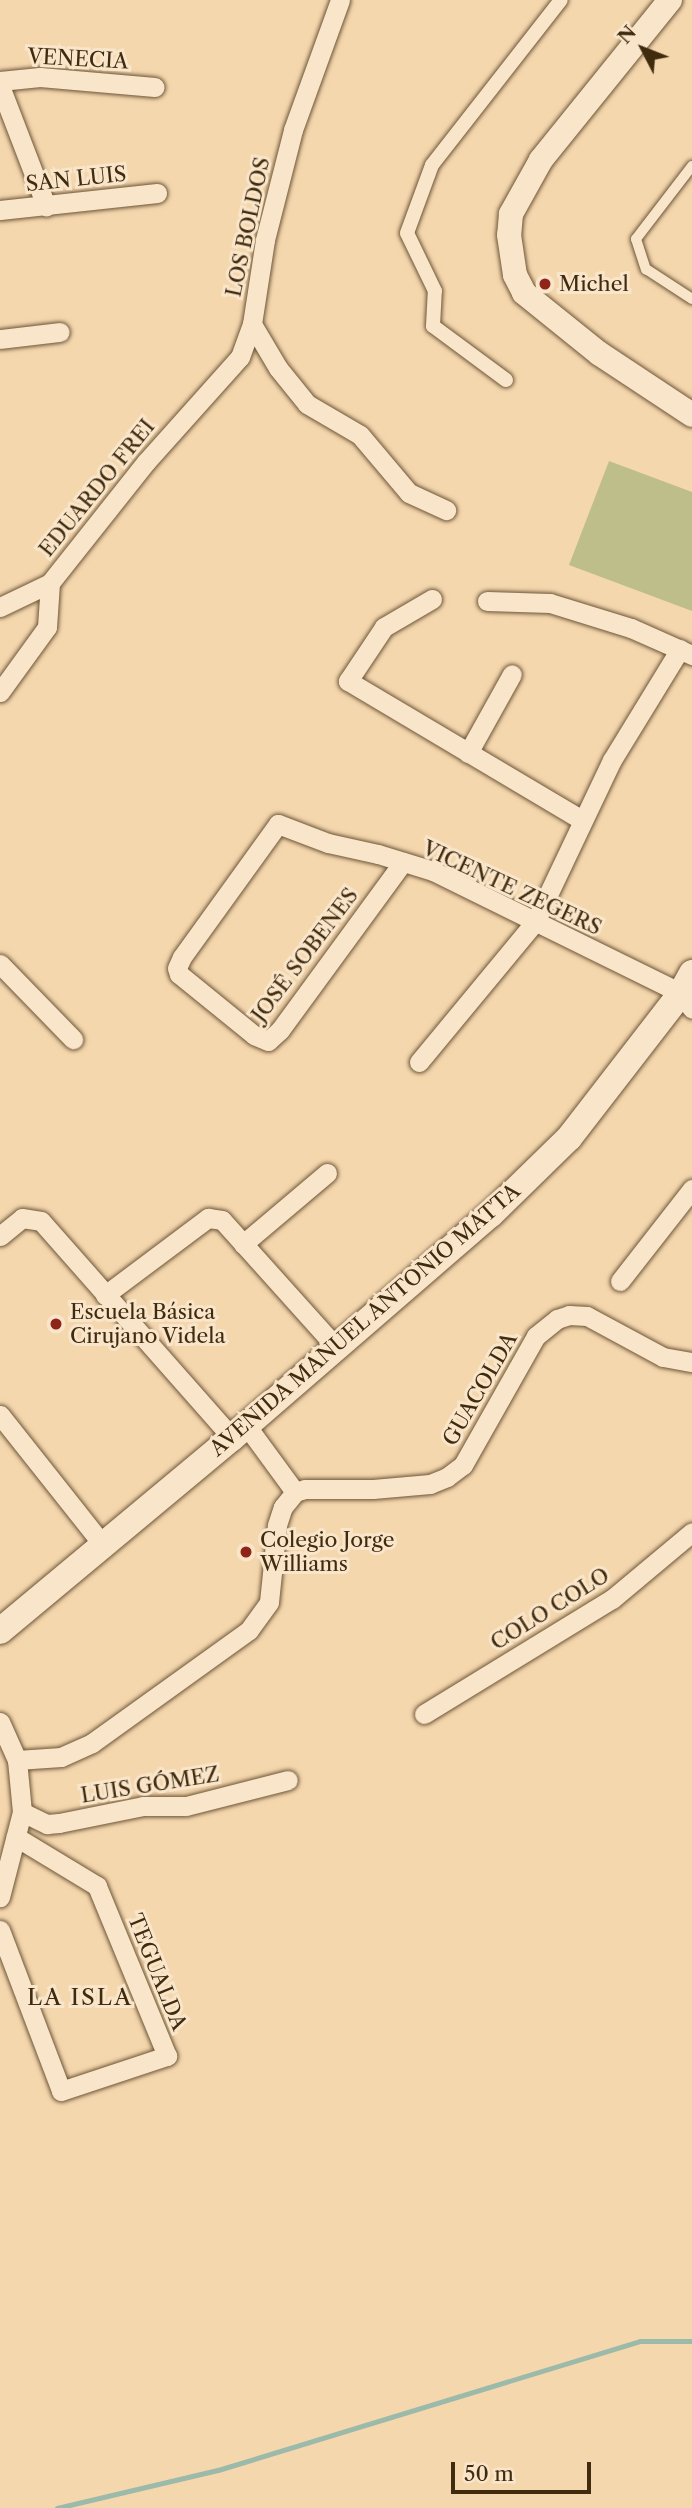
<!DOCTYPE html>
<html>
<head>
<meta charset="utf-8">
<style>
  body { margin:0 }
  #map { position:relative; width:692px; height:2508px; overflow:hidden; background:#f5d7ae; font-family:"Libre Caslon Text",serif }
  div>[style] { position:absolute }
  .green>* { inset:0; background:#bdbe8a }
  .stream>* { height:5px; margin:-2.5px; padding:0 2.5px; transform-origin:2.5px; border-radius:2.5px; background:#9cbaaa }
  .roads { filter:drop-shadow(0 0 2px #6d5637) drop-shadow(0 0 2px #6d5637) }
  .service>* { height:10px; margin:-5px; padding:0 5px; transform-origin:5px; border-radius:5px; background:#f8e5ca }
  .pedestrian>* { height:14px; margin:-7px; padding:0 7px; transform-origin:7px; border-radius:7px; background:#f8e5ca }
  .minor>* { height:19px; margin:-9.5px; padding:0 9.5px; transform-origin:9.5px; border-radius:9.5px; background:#f8e5ca }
  .tertiary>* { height:24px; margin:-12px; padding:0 12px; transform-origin:12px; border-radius:12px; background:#f8e5ca }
  .secondary>* { height:26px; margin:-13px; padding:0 13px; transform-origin:13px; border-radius:13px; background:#f8e5ca }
  .dots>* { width:19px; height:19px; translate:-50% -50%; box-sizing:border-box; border:4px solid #f8e5ca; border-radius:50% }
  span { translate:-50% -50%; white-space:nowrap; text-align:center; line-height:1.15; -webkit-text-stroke:6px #f8e5ca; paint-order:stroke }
  .street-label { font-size:21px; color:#402b0f }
  .poi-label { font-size:21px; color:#402b0f }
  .left { translate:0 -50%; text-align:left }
  .neighbourhood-label { font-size:23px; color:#402b0f; letter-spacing:2px }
  .north { position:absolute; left:608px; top:14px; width:70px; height:70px; -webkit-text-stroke:5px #f8e5ca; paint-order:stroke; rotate:312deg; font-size:19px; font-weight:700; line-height:28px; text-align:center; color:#402b0f }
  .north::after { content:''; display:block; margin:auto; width:24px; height:32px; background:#402b0f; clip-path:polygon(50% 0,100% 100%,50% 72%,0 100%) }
  .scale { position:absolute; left:451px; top:2462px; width:140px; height:32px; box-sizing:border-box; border:4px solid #402b0f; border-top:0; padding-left:9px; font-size:21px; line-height:24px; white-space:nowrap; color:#402b0f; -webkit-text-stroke:5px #f8e5ca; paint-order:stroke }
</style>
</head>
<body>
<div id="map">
  <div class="green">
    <div style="clip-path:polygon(609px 461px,692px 492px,692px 611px,569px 565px)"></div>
  </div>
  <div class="stream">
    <div style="left:57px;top:2508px;width:165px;rotate:-13.3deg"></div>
    <div style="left:218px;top:2470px;width:441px;rotate:-17deg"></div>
    <div style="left:640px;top:2341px;width:52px"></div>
  </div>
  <div class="roads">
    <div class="service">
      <div style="left:692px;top:166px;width:92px;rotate:127.5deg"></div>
      <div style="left:636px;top:239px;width:32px;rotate:72deg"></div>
      <div style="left:646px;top:269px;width:55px;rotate:33.1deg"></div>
    </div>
    <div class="pedestrian">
      <div style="left:506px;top:380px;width:91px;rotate:-143.5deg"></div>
      <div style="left:433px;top:326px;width:35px;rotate:-87deg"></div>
      <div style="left:435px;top:291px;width:64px;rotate:-115.8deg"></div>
      <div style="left:407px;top:233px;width:72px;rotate:-69.8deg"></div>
      <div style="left:432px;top:165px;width:209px;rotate:-52deg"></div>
    </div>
    <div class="minor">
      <div style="left:340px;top:0;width:138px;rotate:109.9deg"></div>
      <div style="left:293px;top:130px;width:114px;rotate:104.3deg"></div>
      <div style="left:265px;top:240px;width:85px;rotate:98.8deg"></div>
      <div style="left:252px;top:324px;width:51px;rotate:59.4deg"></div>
      <div style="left:278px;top:368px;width:46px;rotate:51.1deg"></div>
      <div style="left:307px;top:404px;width:61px;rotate:30.3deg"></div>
      <div style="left:360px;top:435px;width:76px;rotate:49.8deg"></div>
      <div style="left:409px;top:493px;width:41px;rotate:24.7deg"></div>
      <div style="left:0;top:81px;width:40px;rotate:-5.7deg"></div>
      <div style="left:40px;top:77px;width:115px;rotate:5deg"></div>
      <div style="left:0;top:86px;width:129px;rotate:69deg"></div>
      <div style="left:0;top:210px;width:158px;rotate:-6.2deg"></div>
      <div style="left:0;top:339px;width:60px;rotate:-6.7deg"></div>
      <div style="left:432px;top:599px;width:56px;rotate:149.7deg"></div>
      <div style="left:384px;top:627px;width:65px;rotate:123.7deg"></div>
      <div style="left:348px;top:681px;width:272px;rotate:30.7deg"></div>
      <div style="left:487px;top:601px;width:63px;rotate:1.8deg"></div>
      <div style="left:550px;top:603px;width:85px;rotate:17.2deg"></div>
      <div style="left:631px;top:628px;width:67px;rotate:23.9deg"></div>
      <div style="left:0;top:607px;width:55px;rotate:-25.6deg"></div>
      <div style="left:0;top:692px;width:80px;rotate:-54.1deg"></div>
      <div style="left:47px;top:627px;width:44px;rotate:-86.1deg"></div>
      <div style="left:50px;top:583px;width:154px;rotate:-51.6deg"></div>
      <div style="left:146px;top:462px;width:141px;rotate:-48.2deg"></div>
      <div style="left:240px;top:357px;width:35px;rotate:-70deg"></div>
      <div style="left:468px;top:753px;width:90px;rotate:-60.9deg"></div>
      <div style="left:403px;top:862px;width:208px;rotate:126.2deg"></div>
      <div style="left:280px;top:1030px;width:16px;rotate:137deg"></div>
      <div style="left:268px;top:1041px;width:15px;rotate:-157deg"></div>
      <div style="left:254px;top:1035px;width:97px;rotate:-140.9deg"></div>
      <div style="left:179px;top:974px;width:6px;rotate:-108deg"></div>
      <div style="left:177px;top:968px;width:12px;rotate:-66deg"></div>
      <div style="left:182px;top:957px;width:164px;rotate:-54.2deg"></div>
      <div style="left:278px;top:824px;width:53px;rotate:20.8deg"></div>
      <div style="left:328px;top:843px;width:51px;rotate:12.4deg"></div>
      <div style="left:378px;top:854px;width:58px;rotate:17.2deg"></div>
      <div style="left:433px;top:871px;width:276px;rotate:26.2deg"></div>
      <div style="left:681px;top:993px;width:19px;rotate:55deg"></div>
      <div style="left:0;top:964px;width:105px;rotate:45.8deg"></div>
      <div style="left:419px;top:1062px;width:182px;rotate:-50.4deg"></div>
      <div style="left:535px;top:922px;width:179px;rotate:-64.6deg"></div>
      <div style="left:612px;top:760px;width:130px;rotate:-58.5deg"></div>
      <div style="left:0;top:1236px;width:28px;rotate:-39deg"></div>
      <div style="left:22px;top:1218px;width:19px;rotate:9deg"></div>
      <div style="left:41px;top:1221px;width:289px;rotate:48.6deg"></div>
      <div style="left:243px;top:1244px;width:110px;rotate:-40.2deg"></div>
      <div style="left:620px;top:1281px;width:117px;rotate:-52deg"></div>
      <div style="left:105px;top:1295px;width:129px;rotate:-36.8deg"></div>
      <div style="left:208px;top:1218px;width:14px;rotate:8deg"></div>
      <div style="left:222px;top:1220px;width:171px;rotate:48.1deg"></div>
      <div style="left:0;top:1415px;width:166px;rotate:51.6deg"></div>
      <div style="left:246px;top:1425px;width:83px;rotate:53.8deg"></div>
      <div style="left:424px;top:1714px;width:220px;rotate:-31.5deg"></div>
      <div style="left:612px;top:1599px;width:104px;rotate:-39.9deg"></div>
      <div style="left:0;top:1722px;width:42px;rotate:65.9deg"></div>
      <div style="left:17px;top:1760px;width:52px;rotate:84.5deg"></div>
      <div style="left:22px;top:1812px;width:88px;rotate:104.5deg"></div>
      <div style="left:17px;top:1760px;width:44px;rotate:-3.9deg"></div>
      <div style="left:61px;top:1757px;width:34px;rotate:-24deg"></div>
      <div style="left:92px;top:1743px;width:193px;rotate:-35.7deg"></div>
      <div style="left:249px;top:1630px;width:34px;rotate:-54deg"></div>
      <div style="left:269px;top:1602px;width:77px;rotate:-84.1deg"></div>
      <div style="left:277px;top:1525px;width:19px;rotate:-72deg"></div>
      <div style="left:283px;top:1507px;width:19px;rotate:-51deg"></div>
      <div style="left:295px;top:1492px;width:10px;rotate:-17deg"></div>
      <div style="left:305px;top:1489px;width:68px"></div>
      <div style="left:373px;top:1489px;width:57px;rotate:-5deg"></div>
      <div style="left:430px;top:1484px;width:18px;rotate:-22deg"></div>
      <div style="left:447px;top:1477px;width:20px;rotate:-37deg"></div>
      <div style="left:463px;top:1465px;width:148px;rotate:-60.5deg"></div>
      <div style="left:536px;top:1336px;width:27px;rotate:-39deg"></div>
      <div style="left:557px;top:1319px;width:13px;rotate:-18deg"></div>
      <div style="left:569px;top:1315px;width:18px;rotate:3deg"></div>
      <div style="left:587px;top:1316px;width:86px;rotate:28.3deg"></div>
      <div style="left:663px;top:1357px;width:29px;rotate:10deg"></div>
      <div style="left:22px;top:1812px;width:28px;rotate:26deg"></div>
      <div style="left:47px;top:1824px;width:12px;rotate:-5deg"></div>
      <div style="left:59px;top:1823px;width:86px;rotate:-11.4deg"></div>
      <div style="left:143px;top:1806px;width:43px"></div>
      <div style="left:186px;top:1806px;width:105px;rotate:-14.3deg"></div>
      <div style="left:0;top:1930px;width:172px;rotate:69.2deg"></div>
      <div style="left:61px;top:2091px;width:112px;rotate:-18.3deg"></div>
      <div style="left:167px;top:2056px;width:184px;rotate:-112.4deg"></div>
      <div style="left:97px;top:1886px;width:95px;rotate:-148.8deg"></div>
    </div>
    <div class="tertiary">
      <div style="left:670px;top:0;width:206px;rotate:128.9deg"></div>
      <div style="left:541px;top:160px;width:62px;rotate:119.1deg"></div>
      <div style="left:511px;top:214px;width:21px;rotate:95deg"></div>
      <div style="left:509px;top:235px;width:40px;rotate:81.5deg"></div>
      <div style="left:515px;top:275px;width:20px;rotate:63deg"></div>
      <div style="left:524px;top:293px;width:97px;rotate:38.8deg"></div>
      <div style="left:600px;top:354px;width:110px;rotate:33.5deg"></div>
    </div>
    <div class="secondary">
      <div style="left:0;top:1631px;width:302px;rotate:-39.8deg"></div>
      <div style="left:232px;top:1438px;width:342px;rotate:-40.9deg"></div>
      <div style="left:491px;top:1214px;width:109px;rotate:-44.3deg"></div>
      <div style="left:569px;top:1138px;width:183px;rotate:-52.3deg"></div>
      <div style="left:681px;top:993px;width:23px;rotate:-61deg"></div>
    </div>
  </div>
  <div class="dots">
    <div style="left:545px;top:284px;background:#8f2418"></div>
    <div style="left:56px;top:1324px;background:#8f2418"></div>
    <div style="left:246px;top:1552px;background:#8f2418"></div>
  </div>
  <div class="street-label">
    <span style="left:78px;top:59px;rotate:3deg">VENECIA</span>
    <span style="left:76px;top:179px;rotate:-6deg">SAN LUIS</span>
    <span style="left:248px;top:227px;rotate:-78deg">LOS BOLDOS</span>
    <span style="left:97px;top:488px;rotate:-51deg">EDUARDO FREI</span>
    <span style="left:512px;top:888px;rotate:25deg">VICENTE ZEGERS</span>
    <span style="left:305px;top:955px;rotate:-53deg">JOSÉ SOBENES</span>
    <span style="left:365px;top:1320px;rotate:-41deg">AVENIDA MANUEL ANTONIO MATTA</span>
    <span style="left:480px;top:1389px;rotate:-60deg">GUACOLDA</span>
    <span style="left:550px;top:1609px;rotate:-32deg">COLO COLO</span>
    <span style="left:150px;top:1785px;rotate:-9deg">LUIS GÓMEZ</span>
    <span style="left:157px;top:1972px;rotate:68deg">TEGUALDA</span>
  </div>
  <div class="poi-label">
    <span class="left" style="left:559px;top:284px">Michel</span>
    <span class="left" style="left:70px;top:1324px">Escuela Básica<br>Cirujano Videla</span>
    <span class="left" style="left:260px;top:1552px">Colegio Jorge<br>Williams</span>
  </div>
  <div class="neighbourhood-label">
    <span style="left:80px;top:1997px">LA ISLA</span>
  </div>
  <div class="north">N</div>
  <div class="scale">50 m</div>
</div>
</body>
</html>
